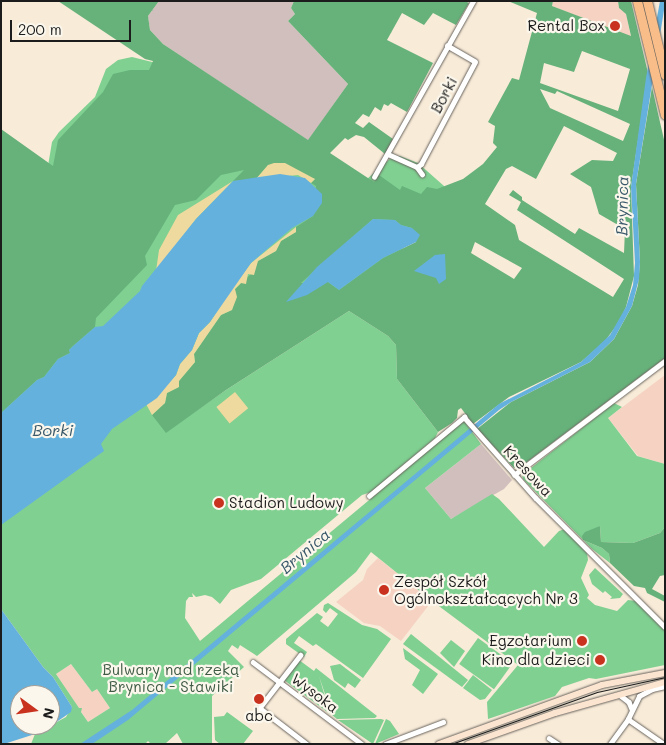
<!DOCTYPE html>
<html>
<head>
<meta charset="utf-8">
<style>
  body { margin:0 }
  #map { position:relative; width:666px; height:745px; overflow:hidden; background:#f8ebd8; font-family:Mali,sans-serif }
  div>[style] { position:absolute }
  .built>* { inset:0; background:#f5d2c2 }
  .industrial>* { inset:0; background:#d1bfbd }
  .green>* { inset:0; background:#7fd091; transform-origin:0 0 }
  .forest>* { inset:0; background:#67b27b }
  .sand>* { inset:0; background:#eeda9e; transform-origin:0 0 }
  .water>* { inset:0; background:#65b1de }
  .roads { filter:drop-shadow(0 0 1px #69645e) drop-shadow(0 0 1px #69645e) }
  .street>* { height:4.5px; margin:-2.25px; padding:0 2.25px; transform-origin:2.25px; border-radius:2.25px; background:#fff }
  .secondary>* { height:6px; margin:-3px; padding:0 3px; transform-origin:3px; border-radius:3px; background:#fce5d0 }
  .highway>* { height:9px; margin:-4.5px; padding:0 4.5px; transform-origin:4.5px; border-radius:4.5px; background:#f8bd89 }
  .tram>* { height:1px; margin:-0.5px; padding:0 0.5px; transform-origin:0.5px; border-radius:0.5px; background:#1c1c1c }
  .dots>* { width:14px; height:14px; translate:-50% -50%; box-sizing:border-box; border:2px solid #fbf7ec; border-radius:50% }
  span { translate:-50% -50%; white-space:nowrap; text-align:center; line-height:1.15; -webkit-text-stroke:4.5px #fbf7ec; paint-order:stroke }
  .poi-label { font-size:15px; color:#1c1c1c }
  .right { translate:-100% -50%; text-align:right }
  .left { translate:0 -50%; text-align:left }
  .street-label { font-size:15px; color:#1c1c1c }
  .park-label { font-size:15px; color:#3f5b45 }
  .water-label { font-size:16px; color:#39586a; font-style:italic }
  .frame { position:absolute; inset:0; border:2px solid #1c1c1c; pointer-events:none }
  .north { position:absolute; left:10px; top:685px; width:50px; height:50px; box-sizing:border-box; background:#fbf7ec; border:1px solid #a29f99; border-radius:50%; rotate:104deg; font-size:14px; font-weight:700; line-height:20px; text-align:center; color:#1c1c1c }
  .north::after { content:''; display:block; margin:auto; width:18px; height:22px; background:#c8321e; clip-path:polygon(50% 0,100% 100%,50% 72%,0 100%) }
  .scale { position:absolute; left:10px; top:20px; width:121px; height:22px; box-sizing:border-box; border:2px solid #1c1c1c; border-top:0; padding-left:6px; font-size:15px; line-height:18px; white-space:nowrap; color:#1c1c1c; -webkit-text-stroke:4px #fbf7ec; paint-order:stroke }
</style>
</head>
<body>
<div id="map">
  <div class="built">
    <div style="clip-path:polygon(553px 1px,618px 1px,619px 8px,626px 14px,631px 37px,552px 6px)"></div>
    <div style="clip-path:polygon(665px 375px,665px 464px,638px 456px,608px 418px)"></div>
    <div style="clip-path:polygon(378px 558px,432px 601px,401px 641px,380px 626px,364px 623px,336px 602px,363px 580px,367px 569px)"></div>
    <div style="clip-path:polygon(71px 664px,92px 692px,97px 689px,110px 708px,88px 722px,56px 674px)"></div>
  </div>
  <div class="industrial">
    <div style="clip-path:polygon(159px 1px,294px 1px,291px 8px,295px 14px,288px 21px,348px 84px,308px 141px,163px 44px,150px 30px,148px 16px)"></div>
    <div style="clip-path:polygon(481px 444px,512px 480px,504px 489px,451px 519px,425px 488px)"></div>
  </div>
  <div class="green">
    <div style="clip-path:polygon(evenodd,132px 57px,160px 64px,367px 179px,392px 157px,400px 156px,418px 163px,444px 186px,455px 204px,308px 329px,166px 432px,226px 390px,349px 311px,388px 336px,396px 345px,397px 379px,438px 432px,435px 438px,371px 492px,362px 495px,261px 579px,231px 590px,220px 604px,212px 597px,205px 595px,196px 597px,192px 593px,193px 597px,189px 597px,186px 601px,185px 618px,200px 641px,464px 421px,481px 444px,425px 488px,451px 519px,492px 494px,499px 499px,544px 547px,559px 531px,565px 529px,587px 553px,588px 560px,581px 578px,589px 595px,587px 598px,595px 605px,617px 611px,628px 600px,636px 601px,665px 630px,665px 665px,596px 679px,589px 678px,562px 687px,555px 696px,488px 719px,487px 702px,518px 665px,432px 601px,371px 552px,356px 572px,257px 656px,240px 645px,238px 649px,232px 645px,228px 651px,244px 667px,212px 696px,212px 744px,183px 744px,177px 733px,165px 744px,151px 744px,148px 741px,145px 744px,31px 744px,35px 734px,66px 717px,72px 707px,53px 677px,43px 667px,1px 609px,1px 204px,39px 220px,52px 142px,59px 132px,95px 97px,106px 69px,118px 60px,132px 57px,71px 664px,92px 692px,97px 689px,110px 708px,88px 722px,81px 712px,82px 708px,79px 708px,56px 674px,71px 664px)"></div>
    <div style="clip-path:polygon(614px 403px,622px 407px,608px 418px,637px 456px,665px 464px,665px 527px,660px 533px,633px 543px,601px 542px,600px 526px,583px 540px,602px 548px,609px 554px,610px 563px,592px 549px,523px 479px,522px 475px)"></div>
    <div style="clip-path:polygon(595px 568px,623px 594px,620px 598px,610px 599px,612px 597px,605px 591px,603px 593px,592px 584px,589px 575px)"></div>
    <div style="clip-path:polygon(328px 603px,362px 625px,377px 629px,391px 639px,363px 678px,316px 644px,313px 646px,299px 636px,294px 643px,307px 652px,304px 657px,286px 644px,286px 639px,317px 613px,323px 617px,320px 621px,328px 627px,338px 614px,330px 608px,326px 613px,323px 610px,324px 605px)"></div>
    <div style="clip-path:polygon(411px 634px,468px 680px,462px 687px,403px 644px)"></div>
    <div style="left:478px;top:638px;width:43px;height:32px;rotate:36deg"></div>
    <div style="clip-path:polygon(451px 640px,465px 651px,454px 667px,440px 653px)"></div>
    <div style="clip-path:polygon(403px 648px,438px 674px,423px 694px,412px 685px,420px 670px,405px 659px)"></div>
    <div style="clip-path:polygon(299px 660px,314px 671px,316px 668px,377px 716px,375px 718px,337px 719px,332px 715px,319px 676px,330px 714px,284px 680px)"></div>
    <div style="clip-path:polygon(340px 664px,361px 680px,355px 688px,348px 683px,345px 688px,334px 680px,330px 666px)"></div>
    <div style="clip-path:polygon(473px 675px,492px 690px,485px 699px,480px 700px,463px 688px)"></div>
    <div style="clip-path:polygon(227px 712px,253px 731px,243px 744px,220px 744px,215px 740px,214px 717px,224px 716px)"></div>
    <div style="clip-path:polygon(381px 719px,384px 720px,373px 744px,338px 720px)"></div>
    <div style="clip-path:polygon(386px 719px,390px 721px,399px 734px,375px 744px)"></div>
  </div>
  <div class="forest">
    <div style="clip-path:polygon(evenodd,58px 1px,159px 1px,148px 16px,150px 30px,163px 44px,308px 140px,348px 84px,288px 21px,295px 14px,291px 8px,294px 1px,465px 1px,469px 3px,456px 25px,433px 13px,424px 25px,402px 13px,387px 40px,433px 63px,407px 112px,391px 103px,388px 106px,384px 104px,381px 111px,375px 107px,369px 117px,363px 114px,355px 123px,363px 128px,369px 122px,393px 139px,385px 154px,364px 137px,356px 135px,348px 140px,345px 138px,330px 153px,374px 182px,379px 175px,400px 190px,402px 186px,421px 194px,427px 187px,437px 189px,463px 179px,483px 164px,497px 147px,493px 143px,495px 126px,488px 122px,512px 78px,519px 80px,537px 13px,508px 1px,553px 1px,552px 6px,631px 36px,626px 14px,619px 8px,618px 1px,631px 1px,648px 73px,631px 187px,634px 276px,626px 307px,619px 322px,605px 341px,581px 362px,509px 397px,473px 424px,461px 408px,458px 410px,457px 418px,452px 423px,438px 432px,397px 379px,396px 345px,388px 336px,349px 311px,226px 390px,166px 433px,152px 415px,165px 403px,167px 393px,179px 387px,179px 381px,195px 362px,194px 354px,221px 315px,232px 310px,235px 289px,254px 271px,258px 261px,276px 251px,281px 241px,296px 232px,296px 227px,313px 216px,316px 186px,311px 183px,315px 179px,268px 165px,256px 179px,233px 181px,244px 170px,221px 175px,196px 200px,175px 205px,145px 256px,147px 265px,96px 318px,95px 327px,73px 346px,69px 350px,70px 353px,58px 359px,44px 377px,37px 380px,1px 413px,1px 129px,53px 166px,58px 140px,103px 92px,113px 74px,130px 70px,149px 70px,153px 61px,145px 59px,58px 1px,582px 51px,630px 69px,618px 111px,540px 83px,544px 63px,574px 72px,582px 51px,58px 1px,540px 89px,555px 94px,557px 91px,630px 124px,623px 141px,550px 108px,540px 89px,58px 1px,564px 126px,617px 153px,613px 161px,592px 160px,570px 174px,591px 187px,599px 214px,625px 229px,624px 253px,579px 228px,575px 234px,522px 200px,522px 197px,513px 190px,509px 195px,521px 202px,517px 210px,624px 279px,613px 297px,519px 240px,515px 225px,485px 204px,506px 169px,512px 166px,536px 179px,564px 126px,58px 1px,373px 219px,395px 220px,401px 225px,412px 228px,416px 242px,383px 258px,339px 290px,328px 282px,301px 283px,373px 219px,58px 1px,475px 242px,522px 268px,514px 279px,471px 253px,475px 242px)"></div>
    <div style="clip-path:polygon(652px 87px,665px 144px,665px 358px,519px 468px,514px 468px,477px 429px,511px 402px,590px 362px,614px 339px,632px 306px,638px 285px,640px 262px,636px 184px)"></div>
    <div style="clip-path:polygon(600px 526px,601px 542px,633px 543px,660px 533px,665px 527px,665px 575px,660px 576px,652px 589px,665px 596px,665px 602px,647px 593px,645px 588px,634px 586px,610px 563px,609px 554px,602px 548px,583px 540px,582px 536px,585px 532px)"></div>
  </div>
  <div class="sand">
    <div style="clip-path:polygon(274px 163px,285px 163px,315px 179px,311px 183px,298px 175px,256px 179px,268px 165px)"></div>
    <div style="clip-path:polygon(233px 181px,196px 219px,156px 271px,159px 250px,178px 215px)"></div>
    <div style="clip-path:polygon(296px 227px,296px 232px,281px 241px,276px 251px,258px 261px,254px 275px,248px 274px,246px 284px,241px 283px,235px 289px,237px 297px,232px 310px,221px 315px,194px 354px,195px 362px,179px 381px,179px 387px,167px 393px,165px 403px,152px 415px,146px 404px,152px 401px,176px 375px,180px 364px,192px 350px,199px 333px,210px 322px,233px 287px,251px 263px)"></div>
    <div style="left:235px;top:392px;width:21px;height:24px;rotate:51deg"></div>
  </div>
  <div class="water">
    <div style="clip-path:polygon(660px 1px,665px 1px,665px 4px,636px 184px,640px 262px,639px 279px,632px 306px,614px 339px,590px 362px,511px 402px,499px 410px,128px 720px,92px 744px,80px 744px,132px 710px,499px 404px,581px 362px,610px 335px,626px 307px,633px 285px,635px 263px,631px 187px,646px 78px)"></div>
    <div style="clip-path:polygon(280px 174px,305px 178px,322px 194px,322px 203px,313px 216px,292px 228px,251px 263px,210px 322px,199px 333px,192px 350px,180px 364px,176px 375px,157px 398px,112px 429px,101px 444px,104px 451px,1px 525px,1px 413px,37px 380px,44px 377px,58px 359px,70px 353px,69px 350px,73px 346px,95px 327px,103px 326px,140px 291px,142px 286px,196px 219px,233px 181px)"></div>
    <div style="clip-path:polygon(373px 219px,395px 220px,401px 225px,412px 228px,420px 235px,416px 242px,383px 258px,339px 290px,328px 282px,307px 295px,286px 302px,317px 267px)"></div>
    <div style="clip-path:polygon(445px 254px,446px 279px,439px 284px,436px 278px,414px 271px,435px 255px)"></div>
    <div style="clip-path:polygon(evenodd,1px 609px,43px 667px,53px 677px,72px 707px,71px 712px,55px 723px,35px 734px,4px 744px,1px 744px,1px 609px,20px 695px,50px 695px,50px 725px,20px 725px,20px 695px)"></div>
  </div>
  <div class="roads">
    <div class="street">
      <div style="left:388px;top:154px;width:32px;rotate:24deg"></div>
      <div style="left:417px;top:167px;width:9px;rotate:54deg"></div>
      <div style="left:417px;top:167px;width:5px;rotate:-37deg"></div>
      <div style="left:421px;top:164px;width:115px;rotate:-62.1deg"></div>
      <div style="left:475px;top:62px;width:32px;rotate:-150deg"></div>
      <div style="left:374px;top:177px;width:202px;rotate:-60.6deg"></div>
      <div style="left:514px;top:475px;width:189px;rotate:-37.1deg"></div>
      <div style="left:369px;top:496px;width:124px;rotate:-39.7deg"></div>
      <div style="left:464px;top:417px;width:108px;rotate:48.4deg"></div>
      <div style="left:536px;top:498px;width:182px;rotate:45deg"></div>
      <div style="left:301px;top:655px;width:67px;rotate:127.7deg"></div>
      <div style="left:260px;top:708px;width:59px;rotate:37.5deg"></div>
      <div style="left:253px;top:662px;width:136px;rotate:37deg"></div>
      <div style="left:620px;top:695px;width:11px;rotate:38deg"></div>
      <div style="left:629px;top:702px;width:8px;rotate:67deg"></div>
      <div style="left:628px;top:719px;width:44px;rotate:34.8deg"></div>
      <div style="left:549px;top:738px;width:11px;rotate:34deg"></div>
      <div style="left:385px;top:744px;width:62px;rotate:-20.8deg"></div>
      <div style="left:610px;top:744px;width:31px;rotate:-54deg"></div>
      <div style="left:628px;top:719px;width:25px;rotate:-64deg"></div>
      <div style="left:639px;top:696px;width:15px;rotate:-28deg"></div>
      <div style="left:652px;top:689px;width:13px;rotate:-13deg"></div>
    </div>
    <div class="secondary">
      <div style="left:439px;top:744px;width:173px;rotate:-19.9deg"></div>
      <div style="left:602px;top:685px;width:64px;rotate:-10.8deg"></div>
      <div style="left:468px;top:744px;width:92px;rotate:-19.6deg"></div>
      <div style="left:555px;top:713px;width:114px;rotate:-15.7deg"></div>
    </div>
    <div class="highway">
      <div style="left:637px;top:1px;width:117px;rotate:76.2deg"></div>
      <div style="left:647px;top:1px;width:76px;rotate:76.3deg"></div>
    </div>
  </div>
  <div class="tram">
    <div style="left:451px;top:744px;width:155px;rotate:-19.6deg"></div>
    <div style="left:597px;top:692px;width:70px;rotate:-12.4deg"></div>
  </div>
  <div class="dots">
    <div style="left:615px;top:26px;background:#c8321e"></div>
    <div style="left:219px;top:503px;background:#c8321e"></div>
    <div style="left:384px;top:590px;background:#c8321e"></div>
    <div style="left:582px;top:641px;background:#c8321e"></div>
    <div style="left:600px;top:660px;background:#c8321e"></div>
    <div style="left:259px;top:699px;background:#c8321e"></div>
  </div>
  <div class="poi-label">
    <span class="right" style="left:605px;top:26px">Rental Box</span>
    <span class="left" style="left:229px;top:503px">Stadion Ludowy</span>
    <span class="left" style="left:394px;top:590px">Zespół Szkół<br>Ogólnokształcących Nr 3</span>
    <span class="right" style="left:572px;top:641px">Egzotarium</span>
    <span class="right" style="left:590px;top:660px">Kino dla dzieci</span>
    <span style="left:259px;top:716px">abc</span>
  </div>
  <div class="street-label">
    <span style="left:444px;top:95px;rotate:-62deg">Borki</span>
    <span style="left:528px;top:471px;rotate:47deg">Kresowa</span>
    <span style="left:315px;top:693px;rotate:37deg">Wysoka</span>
  </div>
  <div class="park-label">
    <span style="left:171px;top:678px">Bulwary nad rzeką<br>Brynica - Stawiki</span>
  </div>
  <div class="water-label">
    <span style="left:622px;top:206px;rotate:-89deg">Brynica</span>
    <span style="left:53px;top:430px">Borki</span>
    <span style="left:305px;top:551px;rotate:-40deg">Brynica</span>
  </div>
  <div class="frame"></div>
  <div class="north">N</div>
  <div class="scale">200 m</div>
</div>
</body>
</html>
